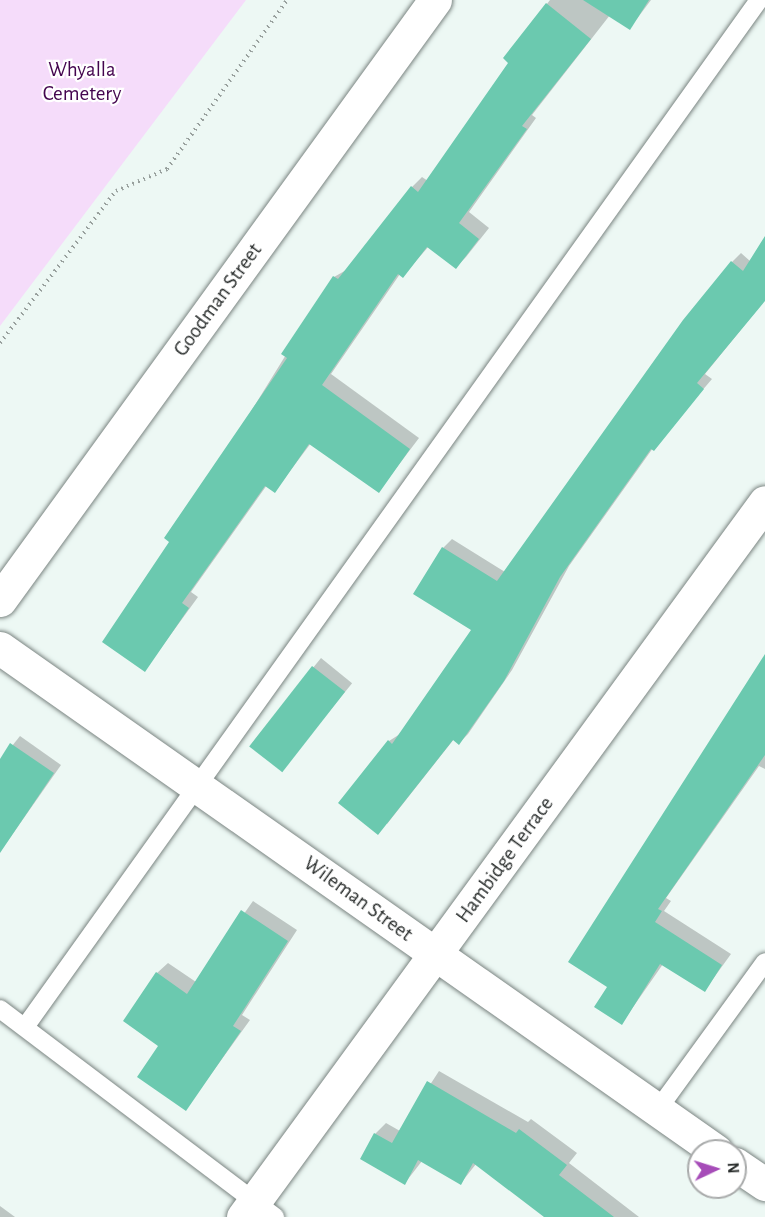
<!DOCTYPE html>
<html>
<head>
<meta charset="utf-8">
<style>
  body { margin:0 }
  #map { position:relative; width:765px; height:1217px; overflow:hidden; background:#edf8f4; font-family:"Alegreya Sans",sans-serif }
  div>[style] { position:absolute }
  .green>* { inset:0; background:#f5dcfa }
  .shadow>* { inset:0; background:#0003; transform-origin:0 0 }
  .building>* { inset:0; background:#6bc9af; transform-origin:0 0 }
  .path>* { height:4px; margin-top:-2px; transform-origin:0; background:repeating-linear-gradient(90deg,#98a09d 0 1.5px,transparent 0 6px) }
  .roads { filter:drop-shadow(0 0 2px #7b8582) drop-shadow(0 0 2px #7b8582) }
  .service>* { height:18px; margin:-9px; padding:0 9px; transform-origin:9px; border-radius:9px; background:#fff }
  .minor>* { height:33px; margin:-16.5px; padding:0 16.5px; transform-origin:16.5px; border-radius:16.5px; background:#fff }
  span { translate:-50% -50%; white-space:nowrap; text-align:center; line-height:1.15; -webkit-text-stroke:4.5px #fff; paint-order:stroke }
  .park-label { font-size:21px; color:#44054f }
  .street-label { font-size:21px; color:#292d2c }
  .north { position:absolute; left:687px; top:1139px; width:60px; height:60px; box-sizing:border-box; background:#fff; border:2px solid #a9abab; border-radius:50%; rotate:86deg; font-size:16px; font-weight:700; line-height:24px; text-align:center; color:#292d2c }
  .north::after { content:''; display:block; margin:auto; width:21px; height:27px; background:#a64cb8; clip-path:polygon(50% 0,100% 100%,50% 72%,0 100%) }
</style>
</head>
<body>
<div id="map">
  <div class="green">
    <div style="clip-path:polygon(0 0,246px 0,0 326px)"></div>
  </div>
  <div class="shadow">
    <div style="clip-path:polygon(550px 0,651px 0,630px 28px,610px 15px,532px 115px,536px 118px,469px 212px,489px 228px,466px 257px,456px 267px,429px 246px,403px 276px,400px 274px,331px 374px,419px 438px,379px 491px,311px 443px,275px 491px,267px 485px,191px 592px,198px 597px,145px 670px,171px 541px,334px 277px,348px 269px,412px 187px,422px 177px,428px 181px,510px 62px,505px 58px)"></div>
    <div style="clip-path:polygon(765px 237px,765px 300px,705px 374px,712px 379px,653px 448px,569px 566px,512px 670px,468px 734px,459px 743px,454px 739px,387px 824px,389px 741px,400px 734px,473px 630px,443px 548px,452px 539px,505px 572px,732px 262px,741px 253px,750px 261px)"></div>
    <div style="clip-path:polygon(765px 656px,765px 769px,759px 766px,666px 898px,671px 901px,664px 911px,731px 954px,705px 990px,663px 964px,622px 1023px,609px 987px)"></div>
    <div style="left:321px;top:658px;width:40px;height:112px;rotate:39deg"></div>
    <div style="clip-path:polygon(20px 736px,61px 765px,0 852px,0 761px)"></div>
    <div style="clip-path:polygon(253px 901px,297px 930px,242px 1015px,250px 1020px,186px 1109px,160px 1046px,157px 973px,168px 963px,196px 982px)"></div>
    <div style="clip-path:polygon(439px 1071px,528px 1122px,531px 1119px,577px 1153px,569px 1163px,639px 1217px,546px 1217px,476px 1164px,461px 1183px,422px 1161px,405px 1183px,375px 1134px,386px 1123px,400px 1131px)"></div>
    <div style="clip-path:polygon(0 1206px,15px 1217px,0 1217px)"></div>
  </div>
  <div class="building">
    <div style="clip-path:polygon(583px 0,649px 0,630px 30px)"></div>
    <div style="clip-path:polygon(546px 3px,591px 39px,522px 126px,527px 129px,459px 223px,479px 239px,456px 269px,427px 247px,403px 278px,398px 274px,322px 385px,410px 449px,379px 493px,309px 444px,275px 493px,265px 486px,182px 603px,189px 608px,145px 672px,102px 642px,169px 542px,164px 538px,287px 358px,281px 354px,333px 276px,338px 279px,411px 186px,418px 192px,508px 63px,503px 58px)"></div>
    <div style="clip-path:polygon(765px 236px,765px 301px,697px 383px,704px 389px,654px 451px,651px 449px,560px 577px,504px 681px,459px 745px,453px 740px,378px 835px,338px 803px,388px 740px,392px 744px,471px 630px,413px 594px,442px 547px,497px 581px,683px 320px,731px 261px,743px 271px)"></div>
    <div style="clip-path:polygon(765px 654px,765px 755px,658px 909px,662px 911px,655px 922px,722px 965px,705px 992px,660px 964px,622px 1025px,594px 1007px,607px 987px,568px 962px)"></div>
    <div style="left:312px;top:666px;width:42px;height:102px;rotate:38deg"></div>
    <div style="clip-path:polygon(10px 743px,54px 773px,0 853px,0 759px)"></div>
    <div style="clip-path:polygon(241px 910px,288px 941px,233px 1026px,241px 1031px,186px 1111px,137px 1077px,158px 1046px,123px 1021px,156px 972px,187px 994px)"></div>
    <div style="clip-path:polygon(427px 1081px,516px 1133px,519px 1129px,567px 1165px,559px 1175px,614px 1217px,544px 1217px,473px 1163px,461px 1185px,418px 1160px,405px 1185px,360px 1159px,374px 1133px,392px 1143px)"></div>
  </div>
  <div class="path">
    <div style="left:0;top:343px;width:191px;rotate:-52.7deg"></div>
    <div style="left:116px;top:191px;width:56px;rotate:-23.3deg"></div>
    <div style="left:167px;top:169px;width:207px;rotate:-54.6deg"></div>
  </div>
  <div class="roads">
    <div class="service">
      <div style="left:0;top:1009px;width:345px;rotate:37.1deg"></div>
      <div style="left:25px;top:1027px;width:1262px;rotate:-54.45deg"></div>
      <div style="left:656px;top:1112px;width:185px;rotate:-54deg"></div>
    </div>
    <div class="minor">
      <div style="left:0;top:600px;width:741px;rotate:-54.06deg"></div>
      <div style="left:0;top:648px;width:875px;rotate:35.09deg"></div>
      <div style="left:735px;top:1164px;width:36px;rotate:34deg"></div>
      <div style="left:243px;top:1217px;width:885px;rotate:-53.87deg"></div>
    </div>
  </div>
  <div class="park-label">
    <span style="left:82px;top:82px">Whyalla<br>Cemetery</span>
  </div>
  <div class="street-label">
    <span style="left:218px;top:300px;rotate:-54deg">Goodman Street</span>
    <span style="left:505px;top:860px;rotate:-54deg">Hambidge Terrace</span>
    <span style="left:358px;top:899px;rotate:36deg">Wileman Street</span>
  </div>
  <div class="north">N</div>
</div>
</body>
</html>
